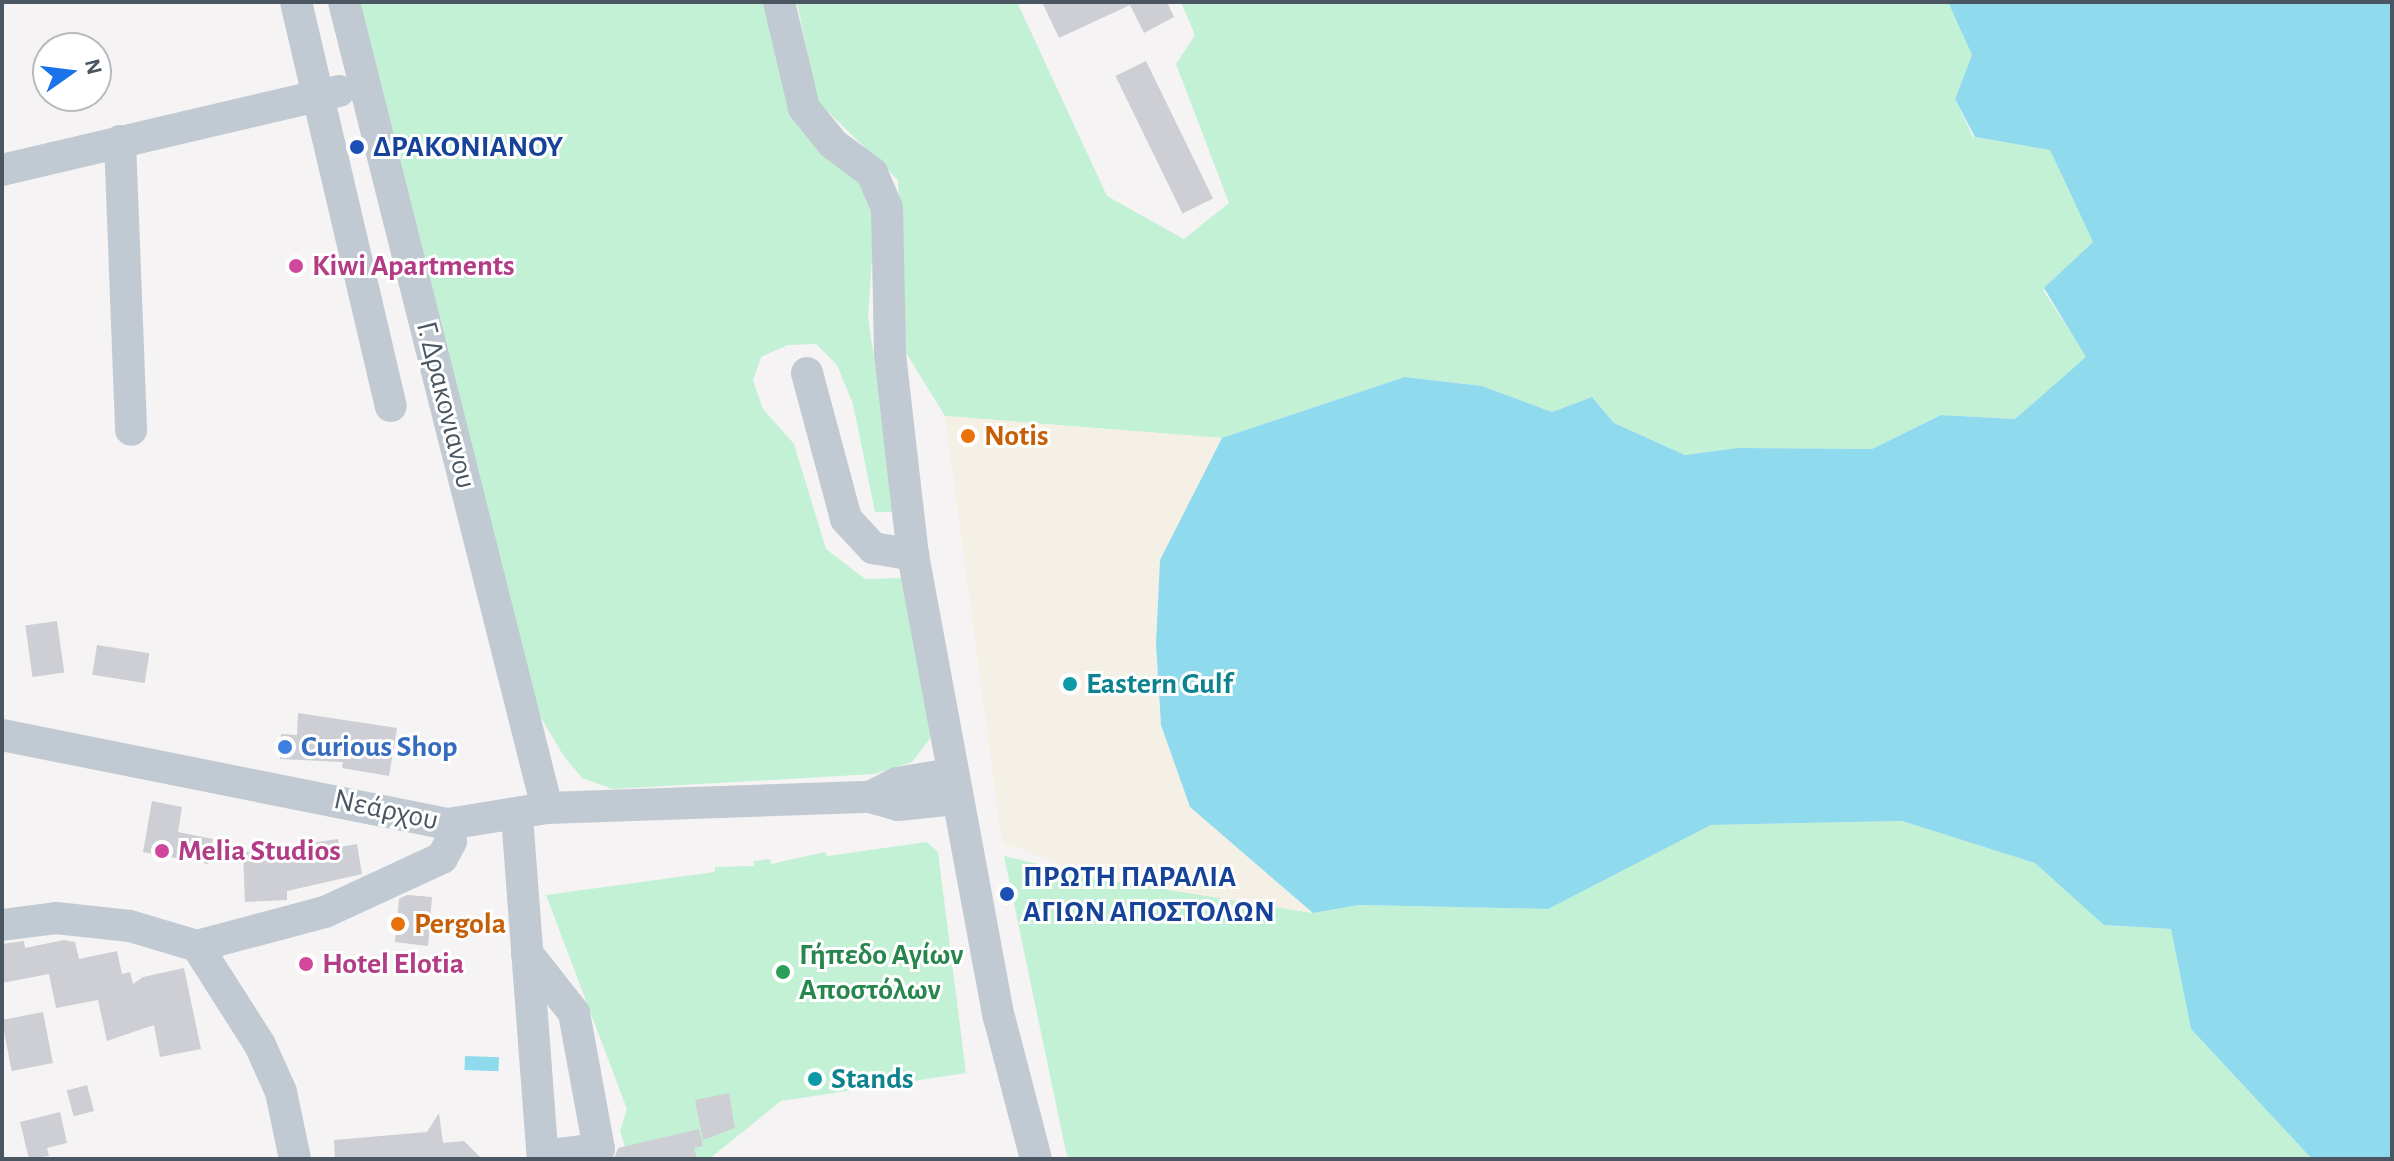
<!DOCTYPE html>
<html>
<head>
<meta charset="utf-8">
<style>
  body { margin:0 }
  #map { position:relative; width:2394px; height:1161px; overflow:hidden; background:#f5f3f3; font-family:"Alegreya Sans",sans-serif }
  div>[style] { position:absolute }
  .green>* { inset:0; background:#c3f1d5 }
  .sand>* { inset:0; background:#f5f0e5 }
  .water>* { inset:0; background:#90daee; transform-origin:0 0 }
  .building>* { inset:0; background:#cdcfd5; transform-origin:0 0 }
  .minor>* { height:32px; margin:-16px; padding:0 16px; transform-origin:16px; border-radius:16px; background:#c1cad2 }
  .dots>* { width:22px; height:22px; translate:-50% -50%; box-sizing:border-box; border:4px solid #fff; border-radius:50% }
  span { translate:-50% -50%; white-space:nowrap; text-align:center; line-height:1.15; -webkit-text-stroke:6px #fff; paint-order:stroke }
  .transit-label { font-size:30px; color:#164399; font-weight:700 }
  .left { translate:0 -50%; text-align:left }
  .hotel-label { font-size:30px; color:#b23c85; font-weight:700 }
  .street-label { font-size:30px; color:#4a5661 }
  .food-label { font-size:30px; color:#c56008; font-weight:700 }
  .culture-label { font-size:30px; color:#0d838f; font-weight:700 }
  .shop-label { font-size:30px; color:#366cbe; font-weight:700 }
  .leisure-label { font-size:30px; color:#27864d; font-weight:700 }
  .frame { position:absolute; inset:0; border:4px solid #4a5661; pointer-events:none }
  .north { position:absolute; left:32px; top:32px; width:80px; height:80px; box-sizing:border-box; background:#fff; border:2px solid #b7bbc0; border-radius:50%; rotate:76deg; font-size:22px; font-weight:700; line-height:32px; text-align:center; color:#4a5661 }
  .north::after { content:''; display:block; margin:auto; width:28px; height:36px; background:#1a73e8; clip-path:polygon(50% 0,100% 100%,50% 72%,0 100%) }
</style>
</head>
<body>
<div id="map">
  <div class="green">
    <div style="clip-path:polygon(357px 2px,764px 2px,791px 114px,865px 183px,875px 215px,868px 317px,897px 512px,875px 512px,853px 404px,837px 365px,816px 344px,788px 345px,761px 357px,753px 381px,763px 409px,794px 444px,826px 549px,865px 579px,909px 578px,935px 732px,912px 762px,874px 774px,613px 789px,582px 778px,563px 755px,534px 706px)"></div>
    <div style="clip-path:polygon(797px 2px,1017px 2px,1107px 196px,1184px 239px,1229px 203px,1176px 64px,1195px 35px,1181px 2px,1948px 2px,1972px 55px,1955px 99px,1973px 137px,2050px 150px,2093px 242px,2043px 290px,2087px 357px,2015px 419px,1941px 415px,1872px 449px,1737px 448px,1685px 455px,1614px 423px,1592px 397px,1552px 412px,1482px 386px,1406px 377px,1222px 438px,945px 416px,905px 351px,898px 180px,817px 101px)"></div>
    <div style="clip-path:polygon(1902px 821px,2035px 863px,2105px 925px,2171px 929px,2191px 1029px,2312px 1159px,1069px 1159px,1066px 1152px,1004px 856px,1096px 878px,1313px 913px,1359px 905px,1547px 909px,1711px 825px)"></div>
    <div style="clip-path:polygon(927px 842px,938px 852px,966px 1073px,781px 1101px,709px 1159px,629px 1159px,620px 1131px,627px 1109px,546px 895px,715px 872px,715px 867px,754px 866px,754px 861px,770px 859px,771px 864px,825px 852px,827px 856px)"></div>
  </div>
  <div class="sand">
    <div style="clip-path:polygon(945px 416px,1222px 438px,1160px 560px,1156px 644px,1161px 725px,1190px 807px,1313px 913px,1096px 878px,1002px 842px)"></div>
  </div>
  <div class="water">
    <div style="clip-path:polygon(1948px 2px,2392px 2px,2392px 1159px,2312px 1159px,2191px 1029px,2171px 929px,2104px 925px,2035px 863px,1902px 821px,1711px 825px,1548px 909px,1359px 905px,1313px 913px,1190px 807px,1161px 725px,1156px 644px,1160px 560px,1222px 438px,1405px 377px,1482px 386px,1552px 412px,1592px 397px,1614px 423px,1685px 455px,1737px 448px,1872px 449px,1941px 415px,2015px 419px,2086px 357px,2044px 288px,2093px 242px,2050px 150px,1975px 137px,1955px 99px,1972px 55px)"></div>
    <div style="left:465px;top:1056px;width:34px;height:14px;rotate:2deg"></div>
  </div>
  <div class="building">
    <div style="clip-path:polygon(1042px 2px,1167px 2px,1174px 17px,1144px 33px,1130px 5px,1059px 38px)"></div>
    <div style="left:1146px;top:61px;width:153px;height:34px;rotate:64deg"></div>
    <div style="left:57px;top:621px;width:52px;height:32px;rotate:82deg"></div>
    <div style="left:97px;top:645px;width:53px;height:30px;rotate:9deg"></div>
    <div style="clip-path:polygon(298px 713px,397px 728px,389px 776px,342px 768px,343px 762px,280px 759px,281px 734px,297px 735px)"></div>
    <div style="clip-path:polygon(152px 801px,182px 807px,178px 832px,213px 839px,208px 864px,143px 852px)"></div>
    <div style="clip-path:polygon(338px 839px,339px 847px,357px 844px,362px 874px,287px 891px,287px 900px,245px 902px,243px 852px,304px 850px,303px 844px)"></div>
    <div style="clip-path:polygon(407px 895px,432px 897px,428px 946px,395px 942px,399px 899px)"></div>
    <div style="clip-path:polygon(64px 940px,75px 942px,79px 959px,117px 951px,122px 974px,130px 972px,133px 984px,143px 977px,184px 968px,201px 1049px,160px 1057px,154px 1025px,107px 1041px,98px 1000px,56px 1008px,49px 974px,2px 983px,2px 944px,24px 941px,25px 948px)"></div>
    <div style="left:43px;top:1012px;width:52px;height:42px;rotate:79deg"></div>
    <div style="left:87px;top:1085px;width:27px;height:21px;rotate:75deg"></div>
    <div style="clip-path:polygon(729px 1093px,735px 1128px,703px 1140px,695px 1100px)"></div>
    <div style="clip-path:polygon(60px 1112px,67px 1143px,47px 1148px,49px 1156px,29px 1159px,20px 1122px)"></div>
    <div style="clip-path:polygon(439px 1113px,443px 1143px,464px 1141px,482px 1159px,335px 1159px,334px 1140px,427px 1132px)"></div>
    <div style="clip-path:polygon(699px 1129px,703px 1146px,694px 1148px,697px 1159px,614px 1159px,618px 1148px)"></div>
  </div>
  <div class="minor">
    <div style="left:296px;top:2px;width:415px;rotate:76.8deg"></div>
    <div style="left:344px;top:2px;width:831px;rotate:75.86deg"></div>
    <div style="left:779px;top:2px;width:109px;rotate:76.7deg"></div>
    <div style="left:804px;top:108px;width:46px;rotate:51.1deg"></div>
    <div style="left:833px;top:144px;width:49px;rotate:36.6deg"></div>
    <div style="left:872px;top:173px;width:38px;rotate:67deg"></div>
    <div style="left:887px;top:208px;width:146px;rotate:88.8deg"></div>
    <div style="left:890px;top:354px;width:202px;rotate:83.5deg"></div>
    <div style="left:913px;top:555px;width:470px;rotate:79.5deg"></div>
    <div style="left:999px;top:1017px;width:147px;rotate:75.4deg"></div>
    <div style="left:120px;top:141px;width:289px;rotate:87.8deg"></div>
    <div style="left:2px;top:170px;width:346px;rotate:-13.2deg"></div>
    <div style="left:807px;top:373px;width:151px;rotate:75deg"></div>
    <div style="left:846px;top:519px;width:40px;rotate:47deg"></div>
    <div style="left:873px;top:548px;width:41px;rotate:9.9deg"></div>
    <div style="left:2px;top:735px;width:455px;rotate:11.3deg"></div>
    <div style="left:448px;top:824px;width:100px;rotate:-9.2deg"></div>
    <div style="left:547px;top:808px;width:323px;rotate:-2deg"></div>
    <div style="left:870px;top:797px;width:29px;rotate:16deg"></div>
    <div style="left:898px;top:805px;width:58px;rotate:-5.9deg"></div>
    <div style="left:870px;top:797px;width:30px;rotate:-27deg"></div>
    <div style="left:897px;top:783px;width:55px;rotate:-9.5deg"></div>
    <div style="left:517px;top:816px;width:344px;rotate:85.7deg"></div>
    <div style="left:2px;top:925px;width:54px;rotate:-7.4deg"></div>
    <div style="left:56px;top:918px;width:74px;rotate:6.2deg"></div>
    <div style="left:130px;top:926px;width:70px;rotate:16.6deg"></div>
    <div style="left:197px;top:946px;width:132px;rotate:-14.9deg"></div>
    <div style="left:325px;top:912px;width:129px;rotate:-24.8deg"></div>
    <div style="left:442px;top:858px;width:19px;rotate:-62deg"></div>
    <div style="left:451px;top:841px;width:17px;rotate:-100deg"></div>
    <div style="left:197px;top:946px;width:117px;rotate:57.5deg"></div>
    <div style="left:260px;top:1045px;width:51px;rotate:65.9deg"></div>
    <div style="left:281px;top:1092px;width:68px;rotate:78.2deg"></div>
    <div style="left:527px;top:953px;width:76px;rotate:51.9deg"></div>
    <div style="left:574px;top:1013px;width:138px;rotate:79.6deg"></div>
    <div style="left:599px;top:1149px;width:56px;rotate:172.9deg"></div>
  </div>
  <div class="dots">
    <div style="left:357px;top:147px;background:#1a4fb4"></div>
    <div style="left:296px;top:266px;background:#d1479c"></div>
    <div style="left:968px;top:436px;background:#e8710a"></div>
    <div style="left:1070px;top:684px;background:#0f9aa8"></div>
    <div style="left:285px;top:747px;background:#3f7fe0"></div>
    <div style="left:162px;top:851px;background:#d1479c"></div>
    <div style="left:1007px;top:894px;background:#1a4fb4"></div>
    <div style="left:398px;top:924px;background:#e8710a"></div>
    <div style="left:306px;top:964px;background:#d1479c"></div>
    <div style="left:783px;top:972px;background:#2e9e5b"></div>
    <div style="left:815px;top:1079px;background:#0f9aa8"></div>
  </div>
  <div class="transit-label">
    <span class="left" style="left:373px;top:147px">ΔΡΑΚΟΝΙΑΝΟΥ</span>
    <span class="left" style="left:1023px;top:894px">ΠΡΩΤΗ ΠΑΡΑΛΙΑ<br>ΑΓΙΩΝ ΑΠΟΣΤΟΛΩΝ</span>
  </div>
  <div class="hotel-label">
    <span class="left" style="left:312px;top:266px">Kiwi Apartments</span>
    <span class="left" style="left:178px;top:851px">Melia Studios</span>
    <span class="left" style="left:322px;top:964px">Hotel Elotia</span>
  </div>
  <div class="street-label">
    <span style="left:446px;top:405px;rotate:76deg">Γ. Δρακονιανου</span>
    <span style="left:386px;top:810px;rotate:12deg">Νεάρχου</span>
  </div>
  <div class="food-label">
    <span class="left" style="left:984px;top:436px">Notis</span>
    <span class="left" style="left:414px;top:924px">Pergola</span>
  </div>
  <div class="culture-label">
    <span class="left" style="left:1086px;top:684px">Eastern Gulf</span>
    <span class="left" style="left:831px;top:1079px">Stands</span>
  </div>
  <div class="shop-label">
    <span class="left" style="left:301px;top:747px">Curious Shop</span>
  </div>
  <div class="leisure-label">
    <span class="left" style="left:799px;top:972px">Γήπεδο Αγίων<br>Αποστόλων</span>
  </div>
  <div class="frame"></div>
  <div class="north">N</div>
</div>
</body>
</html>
